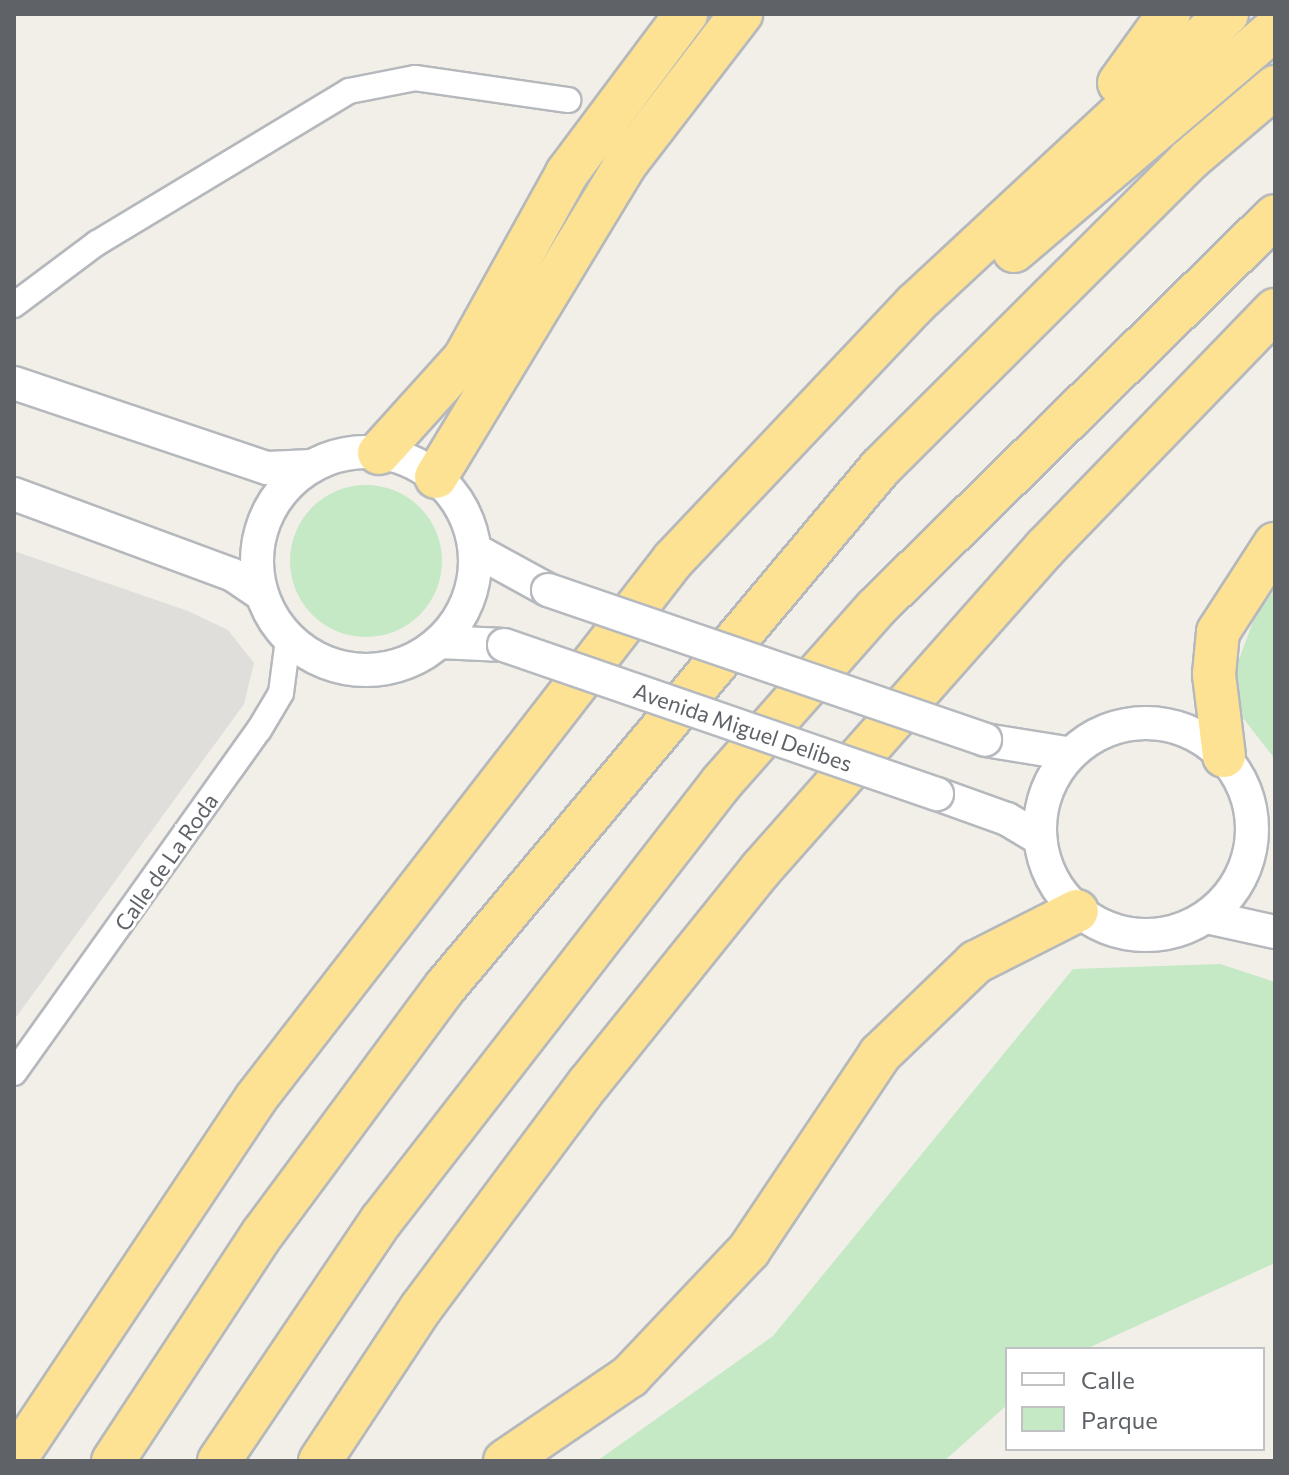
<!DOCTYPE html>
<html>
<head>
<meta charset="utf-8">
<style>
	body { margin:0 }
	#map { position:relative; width:1289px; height:1475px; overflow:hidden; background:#f1efe8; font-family:Commissioner,sans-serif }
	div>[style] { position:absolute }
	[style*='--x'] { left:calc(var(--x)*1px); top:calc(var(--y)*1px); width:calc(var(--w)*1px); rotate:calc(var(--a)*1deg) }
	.industrial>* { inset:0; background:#e0deda }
	.green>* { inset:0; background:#c5e8c5 }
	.round { border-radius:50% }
	.roads { filter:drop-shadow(2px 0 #b5b8bc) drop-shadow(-2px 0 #b5b8bc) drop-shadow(0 2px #b5b8bc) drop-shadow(0 -2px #b5b8bc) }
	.street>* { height:24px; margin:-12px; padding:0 12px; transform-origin:12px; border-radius:12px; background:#fff }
	.secondary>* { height:32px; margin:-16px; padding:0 16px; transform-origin:16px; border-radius:16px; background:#fff }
	.secondary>.ring { margin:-16px; padding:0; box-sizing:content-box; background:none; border:32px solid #fff; border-radius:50% }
	.highway>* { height:42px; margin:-21px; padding:0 21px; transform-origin:21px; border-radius:21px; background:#fde293 }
	.bridges { filter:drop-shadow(2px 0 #b6babf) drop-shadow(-2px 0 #b6babf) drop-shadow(0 2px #b6babf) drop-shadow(0 -2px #b6babf) }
	.secondary-bridge>* { height:32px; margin:-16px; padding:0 16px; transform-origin:16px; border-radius:16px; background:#fff }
	span { translate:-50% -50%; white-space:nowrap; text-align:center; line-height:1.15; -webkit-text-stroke:6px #fff; paint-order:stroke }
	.street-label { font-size:22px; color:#5f6368 }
	.frame { position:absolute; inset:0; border:16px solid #5f6368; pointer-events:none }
	.legend { position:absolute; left:1005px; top:1347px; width:260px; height:104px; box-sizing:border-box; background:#fff; border:2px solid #bfc1c3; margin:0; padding:10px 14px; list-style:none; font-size:24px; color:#5f6368 }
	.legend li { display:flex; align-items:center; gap:16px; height:40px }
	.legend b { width:40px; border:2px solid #bfc1c3 }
</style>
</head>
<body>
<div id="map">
	<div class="industrial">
		<div style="clip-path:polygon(14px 551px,188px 611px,228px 630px,254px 663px,244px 704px,14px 1020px)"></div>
	</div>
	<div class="green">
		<div class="round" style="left:290px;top:485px;width:152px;height:152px"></div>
		<div style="clip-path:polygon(1275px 589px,1275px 759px,1243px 718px,1234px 673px,1255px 616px)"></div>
		<div style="clip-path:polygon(1220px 964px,1275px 982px,1275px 1263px,1086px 1349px,1007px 1349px,1007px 1405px,944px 1461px,597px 1461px,773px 1336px,1073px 969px)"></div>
	</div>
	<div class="roads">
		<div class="street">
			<div style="--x:14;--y:305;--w:104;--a:-36.8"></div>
			<div style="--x:97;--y:243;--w:294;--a:-31.1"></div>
			<div style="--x:349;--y:91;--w:67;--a:-11.1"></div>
			<div style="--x:415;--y:78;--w:155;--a:8.2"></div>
			<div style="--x:14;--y:1073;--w:422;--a:-54.5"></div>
			<div style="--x:259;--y:730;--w:43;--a:-59.3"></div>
			<div style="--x:281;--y:693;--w:54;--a:-82.6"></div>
		</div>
		<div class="secondary">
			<div style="--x:14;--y:383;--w:267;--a:18.6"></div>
			<div style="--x:267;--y:468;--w:45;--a:-2.5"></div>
			<div class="ring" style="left:257px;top:452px;width:186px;height:186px"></div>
			<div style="--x:14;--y:494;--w:233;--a:20.3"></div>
			<div style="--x:233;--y:575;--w:32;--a:34"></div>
			<div style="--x:475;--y:550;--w:83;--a:28.7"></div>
			<div style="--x:439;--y:642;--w:65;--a:2.6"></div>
			<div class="ring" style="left:1040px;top:723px;width:180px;height:180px"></div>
			<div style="--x:985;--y:740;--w:87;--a:9.2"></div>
			<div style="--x:937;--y:794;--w:74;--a:19.7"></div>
			<div style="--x:1007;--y:819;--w:39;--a:31"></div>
			<div style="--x:1207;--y:917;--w:70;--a:12.4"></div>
		</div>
		<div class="highway">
			<div style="--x:1119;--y:83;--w:85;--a:-54.1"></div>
			<div style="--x:1014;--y:251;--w:343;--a:-40.4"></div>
			<div style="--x:379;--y:453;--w:127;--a:-47.9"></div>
			<div style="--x:464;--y:359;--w:213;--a:-61"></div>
			<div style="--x:567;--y:173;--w:199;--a:-53.2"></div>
			<div style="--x:436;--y:477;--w:363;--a:-58.8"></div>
			<div style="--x:624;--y:166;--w:192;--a:-52.4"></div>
			<div style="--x:1224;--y:756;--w:83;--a:-97"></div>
			<div style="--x:1214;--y:674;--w:42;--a:-84.6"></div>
			<div style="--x:1218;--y:632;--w:105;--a:-57.1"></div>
			<div style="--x:14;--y:1461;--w:436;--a:-56.3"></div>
			<div style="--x:256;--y:1098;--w:681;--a:-52.22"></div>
			<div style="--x:673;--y:560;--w:352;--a:-46.6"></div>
			<div style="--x:915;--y:304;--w:426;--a:-42.9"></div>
			<div style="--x:113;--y:1461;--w:273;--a:-56.7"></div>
			<div style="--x:263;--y:1233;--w:307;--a:-53.5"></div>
			<div style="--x:446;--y:986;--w:676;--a:-50.04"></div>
			<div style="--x:880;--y:468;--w:436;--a:-44.9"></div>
			<div style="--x:1189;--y:160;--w:113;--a:-40.3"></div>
			<div style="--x:219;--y:1461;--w:290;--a:-56"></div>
			<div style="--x:381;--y:1221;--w:556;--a:-52.16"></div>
			<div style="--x:722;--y:782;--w:232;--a:-48.5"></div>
			<div style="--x:876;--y:608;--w:559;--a:-44.49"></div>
			<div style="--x:320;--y:1461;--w:183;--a:-56.6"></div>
			<div style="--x:421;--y:1308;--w:281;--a:-53.3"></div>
			<div style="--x:589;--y:1083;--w:275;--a:-51.2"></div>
			<div style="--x:761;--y:869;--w:429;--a:-48.5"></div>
			<div style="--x:1045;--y:548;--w:331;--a:-46"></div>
			<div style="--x:505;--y:1461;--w:151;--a:-34.2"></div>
			<div style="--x:630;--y:1376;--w:173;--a:-46.6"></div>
			<div style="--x:749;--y:1250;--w:236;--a:-56.2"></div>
			<div style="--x:880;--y:1054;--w:133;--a:-43.8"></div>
			<div style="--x:976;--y:962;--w:113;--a:-26.8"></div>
		</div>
	</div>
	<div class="bridges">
		<div class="secondary-bridge">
			<div style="--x:548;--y:590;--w:462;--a:18.9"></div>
			<div style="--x:504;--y:645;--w:458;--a:19"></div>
		</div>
	</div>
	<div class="street-label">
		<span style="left:743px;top:727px;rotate:19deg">Avenida Miguel Delibes</span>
		<span style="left:166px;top:862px;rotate:-55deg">Calle de La Roda</span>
	</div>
	<div class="frame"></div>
	<ul class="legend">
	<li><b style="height:10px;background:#fff"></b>Calle</li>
	<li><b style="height:22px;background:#c5e8c5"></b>Parque</li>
	</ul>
</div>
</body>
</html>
